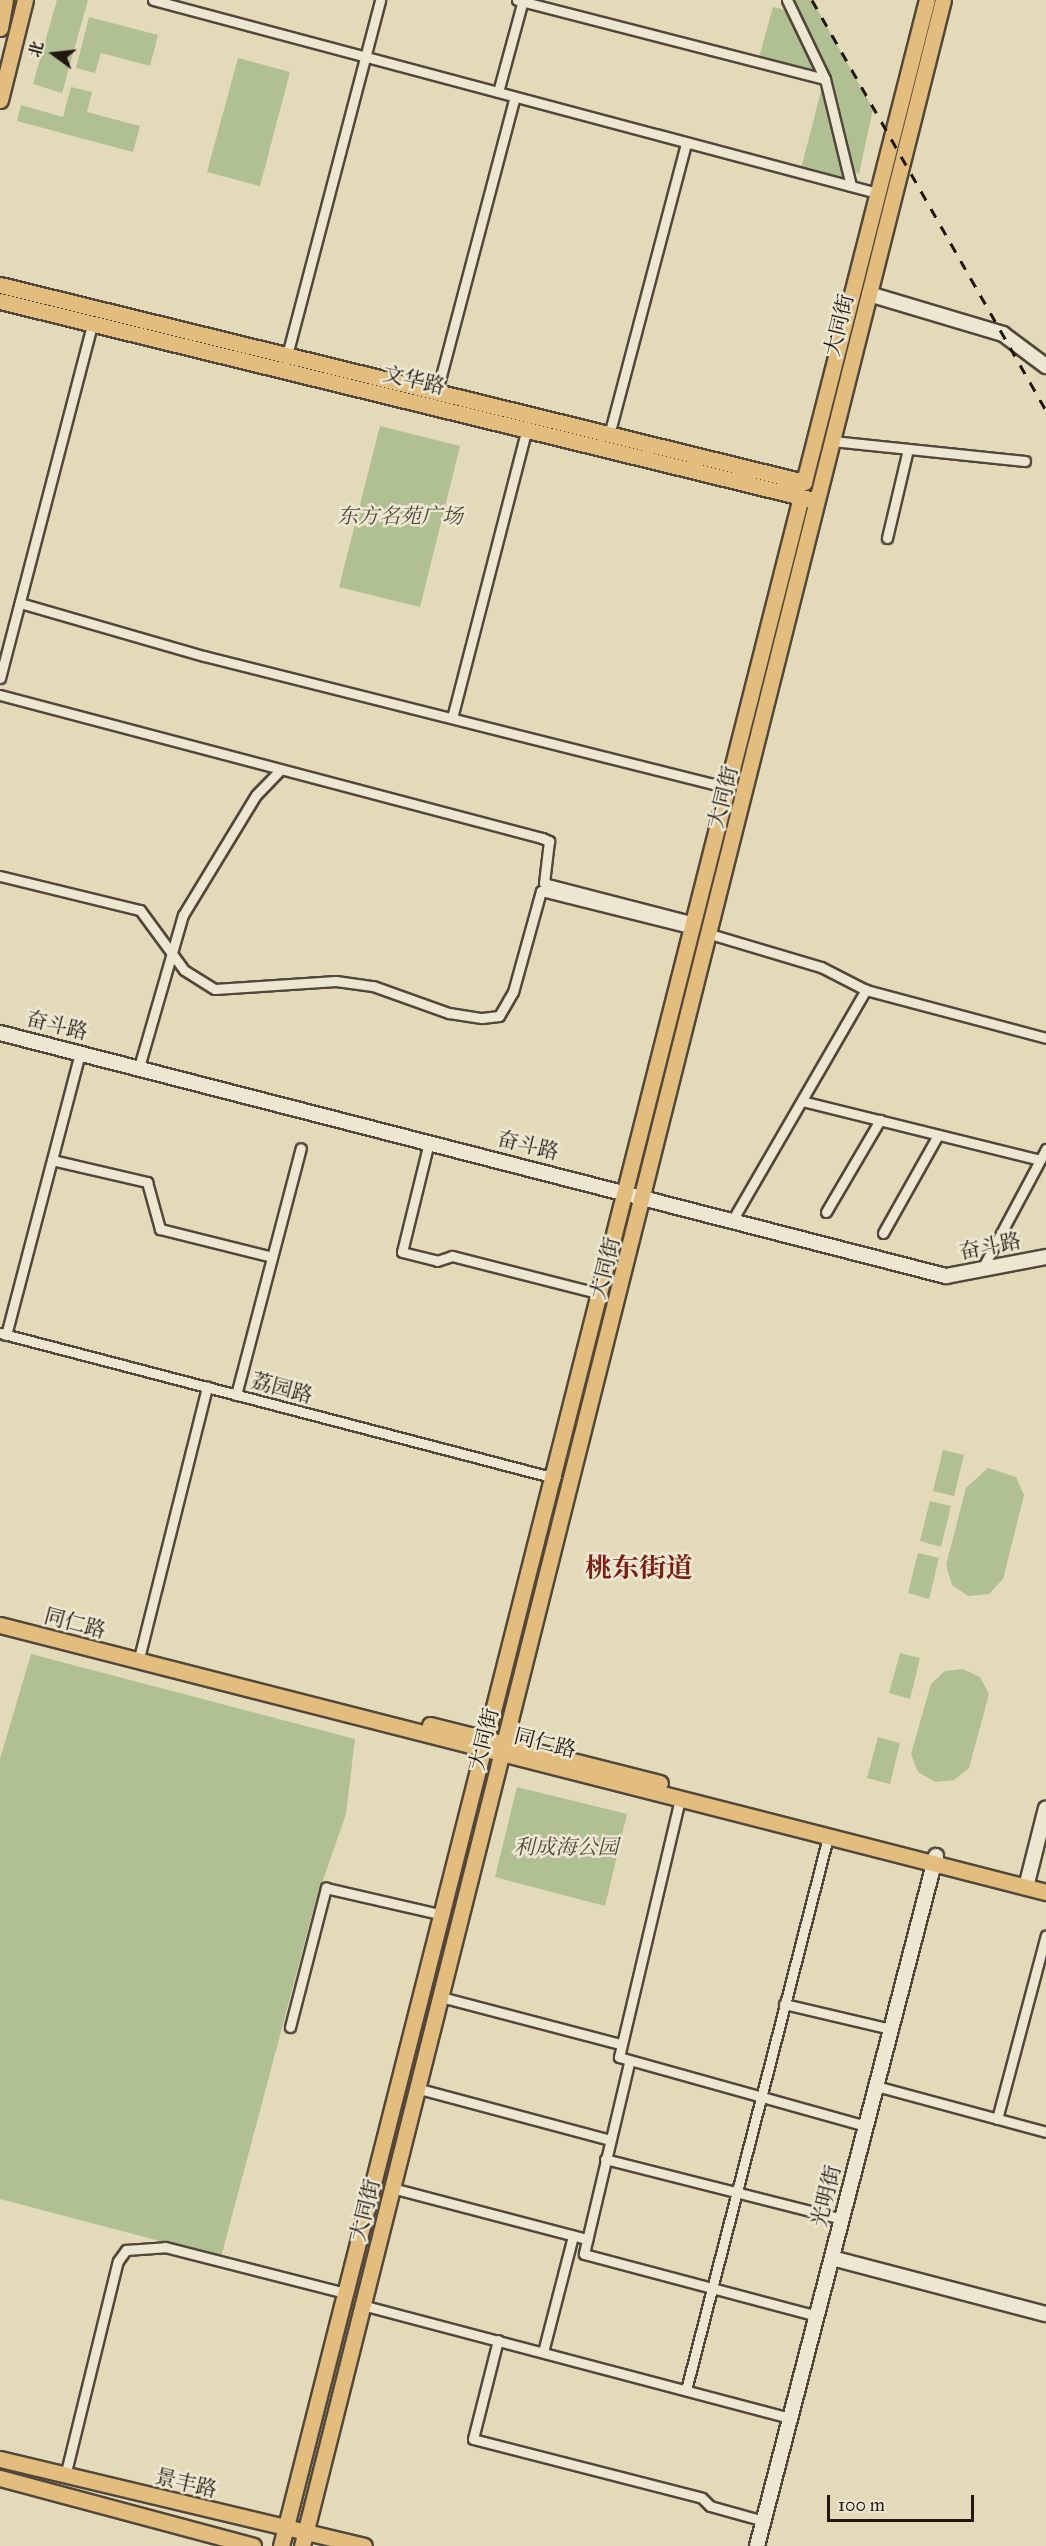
<!DOCTYPE html>
<html>
<head>
<meta charset="utf-8">
<style>
	body { margin:0 }
	#map { position:relative; width:1046px; height:2546px; overflow:hidden; background:#e3daba; font-family:"IM FELL Great Primer","Noto Serif SC",serif }
	div>[style] { position:absolute }
	[style*='--x'] { left:calc(var(--x)*1px); top:calc(var(--y)*1px); width:calc(var(--w)*1px); rotate:calc(var(--a)*1deg) }
	.green>* { inset:0; background:#b0c092 }
	.roads { filter:drop-shadow(2px 0 #52473a) drop-shadow(-2px 0 #52473a) drop-shadow(0 2px #52473a) drop-shadow(0 -2px #52473a) }
	.street>* { height:9px; margin:-4.5px; padding:0 4.5px; transform-origin:4.5px; border-radius:4.5px; background:#ede7d2 }
	.secondary>* { height:14px; margin:-7px; padding:0 7px; transform-origin:7px; border-radius:7px; background:#ede7d2 }
	.primary>* { height:15px; margin:-7.5px; padding:0 7.5px; transform-origin:7.5px; border-radius:7.5px; background:#e2bd7d }
	.rail>* { height:3px; margin-top:-1.5px; transform-origin:0; background:repeating-linear-gradient(90deg,#211610 0 10px,transparent 0 20px) }
	span { translate:-50% -50%; white-space:nowrap; text-align:center; line-height:1.15; -webkit-text-stroke:5px #ede7d2; paint-order:stroke }
	.street-label { font-size:21px; color:#211610 }
	.park-label { font-size:21px; color:#4c4937; font-style:italic }
	.district-label { font-size:27px; color:#7a1f14; font-weight:700 }
	.north { position:absolute; left:24px; top:24px; width:60px; height:60px; -webkit-text-stroke:4px #ede7d2; paint-order:stroke; rotate:285deg; font-size:16px; font-weight:700; line-height:24px; text-align:center; color:#211610 }
	.north::after { content:''; display:block; margin:auto; width:21px; height:27px; background:#211610; clip-path:polygon(50% 0,100% 100%,50% 72%,0 100%) }
	.scale { position:absolute; left:827px; top:2495px; width:147px; height:27px; box-sizing:border-box; border:3px solid #211610; border-top:0; padding-left:8px; font-size:18px; line-height:21px; white-space:nowrap; color:#211610; -webkit-text-stroke:4px #ede7d2; paint-order:stroke }
</style>
</head>
<body>
<div id="map">
	<div class="green">
		<div style="clip-path:polygon(57px 0,88px 0,62px 93px,33px 84px)"></div>
		<div style="clip-path:polygon(787px 0,812px 0,873px 109px,859px 174px,849px 169px,851px 186px,800px 173px,824px 79px,758px 61px,773px 7px,793px 12px)"></div>
		<div style="clip-path:polygon(89px 17px,158px 35px,150px 66px,101px 53px,95px 73px,76px 68px)"></div>
		<div style="clip-path:polygon(238px 58px,290px 72px,260px 186px,207px 172px)"></div>
		<div style="clip-path:polygon(71px 87px,92px 92px,87px 112px,140px 126px,133px 152px,17px 121px,21px 105px,63px 117px)"></div>
		<div style="clip-path:polygon(380px 426px,460px 446px,420px 607px,339px 587px)"></div>
		<div style="clip-path:polygon(943px 1450px,964px 1455px,954px 1496px,933px 1491px)"></div>
		<div style="clip-path:polygon(988px 1468px,1016px 1477px,1024px 1495px,1003px 1579px,989px 1594px,968px 1596px,952px 1585px,946px 1565px,966px 1488px)"></div>
		<div style="clip-path:polygon(930px 1501px,951px 1506px,941px 1547px,920px 1541px)"></div>
		<div style="clip-path:polygon(918px 1553px,939px 1558px,929px 1599px,908px 1593px)"></div>
		<div style="clip-path:polygon(900px 1653px,920px 1658px,910px 1699px,889px 1693px)"></div>
		<div style="clip-path:polygon(31px 1654px,355px 1739px,346px 1814px,316px 1900px,221px 2257px,0 2199px,0 1759px)"></div>
		<div style="clip-path:polygon(963px 1669px,980px 1677px,989px 1694px,969px 1768px,954px 1780px,935px 1782px,918px 1772px,911px 1754px,931px 1684px,945px 1671px)"></div>
		<div style="clip-path:polygon(878px 1737px,900px 1743px,890px 1784px,867px 1778px)"></div>
		<div style="clip-path:polygon(517px 1787px,627px 1814px,605px 1906px,495px 1877px)"></div>
	</div>
	<div class="roads">
		<div class="street">
			<div style="--x:153;--y:0;--w:749;--a:14.93"></div>
			<div style="--x:517;--y:0;--w:318;--a:14.4"></div>
			<div style="--x:787;--y:0;--w:88;--a:64.3"></div>
			<div style="--x:825;--y:79;--w:110;--a:76.3"></div>
			<div style="--x:498;--y:92;--w:95;--a:-74.8"></div>
			<div style="--x:286;--y:359;--w:371;--a:-75.3"></div>
			<div style="--x:436;--y:395;--w:308;--a:-75.2"></div>
			<div style="--x:609;--y:435;--w:302;--a:-75.2"></div>
			<div style="--x:832;--y:441;--w:194;--a:5.9"></div>
			<div style="--x:887;--y:538;--w:91;--a:-76.7"></div>
			<div style="--x:20;--y:603;--w:191;--a:16.1"></div>
			<div style="--x:204;--y:656;--w:541;--a:14.11"></div>
			<div style="--x:0;--y:678;--w:368;--a:-75.4"></div>
			<div style="--x:0;--y:695;--w:561;--a:14.78"></div>
			<div style="--x:542;--y:838;--w:8;--a:23"></div>
			<div style="--x:549;--y:841;--w:42;--a:96.8"></div>
			<div style="--x:544;--y:883;--w:156;--a:14.5"></div>
			<div style="--x:452;--y:718;--w:301;--a:-75.5"></div>
			<div style="--x:0;--y:876;--w:144;--a:13.7"></div>
			<div style="--x:140;--y:910;--w:74;--a:53.7"></div>
			<div style="--x:184;--y:970;--w:36;--a:32"></div>
			<div style="--x:215;--y:989;--w:121;--a:-3.8"></div>
			<div style="--x:336;--y:981;--w:37;--a:8"></div>
			<div style="--x:373;--y:986;--w:81;--a:19.6"></div>
			<div style="--x:449;--y:1013;--w:33;--a:9"></div>
			<div style="--x:482;--y:1018;--w:17;--a:-7"></div>
			<div style="--x:499;--y:1016;--w:28;--a:-60"></div>
			<div style="--x:513;--y:992;--w:105;--a:-74.5"></div>
			<div style="--x:541;--y:891;--w:157;--a:14"></div>
			<div style="--x:710;--y:934;--w:116;--a:16.6"></div>
			<div style="--x:821;--y:967;--w:51;--a:27.1"></div>
			<div style="--x:866;--y:990;--w:186;--a:14.9"></div>
			<div style="--x:139;--y:1067;--w:158;--a:-73.9"></div>
			<div style="--x:183;--y:915;--w:140;--a:-58.7"></div>
			<div style="--x:256;--y:795;--w:33;--a:-46"></div>
			<div style="--x:802;--y:1101;--w:245;--a:13.9"></div>
			<div style="--x:429;--y:1142;--w:113;--a:103.8"></div>
			<div style="--x:402;--y:1252;--w:36;--a:14"></div>
			<div style="--x:437;--y:1261;--w:16;--a:-18"></div>
			<div style="--x:452;--y:1256;--w:154;--a:14.3"></div>
			<div style="--x:52;--y:1160;--w:98;--a:13"></div>
			<div style="--x:147;--y:1182;--w:49;--a:74.5"></div>
			<div style="--x:160;--y:1229;--w:115;--a:14"></div>
			<div style="--x:826;--y:1212;--w:107;--a:-59.6"></div>
			<div style="--x:733;--y:1219;--w:265;--a:-59.9"></div>
			<div style="--x:883;--y:1233;--w:112;--a:-60.7"></div>
			<div style="--x:983;--y:1267;--w:134;--a:-61.9"></div>
			<div style="--x:0;--y:1333;--w:574;--a:14.64"></div>
			<div style="--x:6;--y:1335;--w:293;--a:-75.3"></div>
			<div style="--x:236;--y:1395;--w:255;--a:-75.3"></div>
			<div style="--x:138;--y:1662;--w:284;--a:-75.9"></div>
			<div style="--x:680;--y:1799;--w:265;--a:103.3"></div>
			<div style="--x:619;--y:2057;--w:256;--a:15.6"></div>
			<div style="--x:441;--y:1997;--w:185;--a:14.7"></div>
			<div style="--x:784;--y:2004;--w:110;--a:13.2"></div>
			<div style="--x:290;--y:2027;--w:144;--a:-75.5"></div>
			<div style="--x:326;--y:1888;--w:121;--a:12.9"></div>
			<div style="--x:629;--y:2063;--w:196;--a:103.3"></div>
			<div style="--x:584;--y:2254;--w:241;--a:14.9"></div>
			<div style="--x:876;--y:2086;--w:176;--a:15.1"></div>
			<div style="--x:416;--y:2088;--w:201;--a:15"></div>
			<div style="--x:997;--y:2119;--w:190;--a:-75.1"></div>
			<div style="--x:605;--y:2159;--w:244;--a:14.2"></div>
			<div style="--x:392;--y:2188;--w:202;--a:14.7"></div>
			<div style="--x:362;--y:2305;--w:444;--a:14.8"></div>
			<div style="--x:498;--y:2340;--w:102;--a:104.2"></div>
			<div style="--x:473;--y:2439;--w:236;--a:14.4"></div>
			<div style="--x:702;--y:2498;--w:11;--a:45"></div>
			<div style="--x:710;--y:2506;--w:56;--a:15.5"></div>
			<div style="--x:543;--y:2352;--w:120;--a:-75.5"></div>
			<div style="--x:686;--y:2390;--w:571;--a:-75.6"></div>
			<div style="--x:65;--y:2476;--w:221;--a:-76.2"></div>
			<div style="--x:118;--y:2261;--w:14;--a:-54"></div>
			<div style="--x:126;--y:2250;--w:39;--a:-4"></div>
			<div style="--x:165;--y:2247;--w:187;--a:14.3"></div>
		</div>
		<div class="secondary">
			<div style="--x:869;--y:294;--w:140;--a:16.6"></div>
			<div style="--x:1003;--y:334;--w:54;--a:36.7"></div>
			<div style="--x:0;--y:1033;--w:977;--a:14.41"></div>
			<div style="--x:946;--y:1276;--w:102;--a:-10.8"></div>
			<div style="--x:1026;--y:1887;--w:81;--a:-75.8"></div>
			<div style="--x:832;--y:2258;--w:221;--a:14.7"></div>
			<div style="--x:757;--y:2546;--w:713;--a:-75.46"></div>
		</div>
		<div class="primary">
			<div style="--x:0;--y:28;--w:28;--a:-80"></div>
			<div style="--x:0;--y:100;--w:103;--a:-76"></div>
			<div style="--x:0;--y:285;--w:828;--a:13.77"></div>
			<div style="--x:804;--y:482;--w:497;--a:-75.7"></div>
			<div style="--x:0;--y:301;--w:834;--a:13.74"></div>
			<div style="--x:0;--y:1625;--w:1080;--a:14.32"></div>
			<div style="--x:430;--y:1725;--w:237;--a:14.2"></div>
			<div style="--x:0;--y:2459;--w:374;--a:13.4"></div>
			<div style="--x:0;--y:2478;--w:262;--a:15"></div>
			<div style="--x:281;--y:2546;--w:2114;--a:-75.76"></div>
			<div style="--x:302;--y:2546;--w:2625;--a:-75.87"></div>
		</div>
	</div>
	<div class="rail">
		<div style="--x:812;--y:0;--w:472;--a:60.3"></div>
	</div>
	<div class="street-label">
		<span style="left:839px;top:325px;rotate:-76deg">大同街</span>
		<span style="left:414px;top:380px;rotate:13deg">文华路</span>
		<span style="left:723px;top:797px;rotate:-76deg">大同街</span>
		<span style="left:57px;top:1025px;rotate:14deg">奋斗路</span>
		<span style="left:528px;top:1145px;rotate:14deg">奋斗路</span>
		<span style="left:990px;top:1246px;rotate:-11deg">奋斗路</span>
		<span style="left:605px;top:1268px;rotate:-76deg">大同街</span>
		<span style="left:282px;top:1388px;rotate:15deg">荔园路</span>
		<span style="left:75px;top:1623px;rotate:15deg">同仁路</span>
		<span style="left:484px;top:1739px;rotate:-76deg">大同街</span>
		<span style="left:545px;top:1743px;rotate:14deg">同仁路</span>
		<span style="left:826px;top:2196px;rotate:-76deg">光明街</span>
		<span style="left:365px;top:2210px;rotate:-76deg">大同街</span>
		<span style="left:186px;top:2483px;rotate:13deg">景丰路</span>
	</div>
	<div class="park-label">
		<span style="left:400px;top:516px">东方名苑广场</span>
		<span style="left:566px;top:1847px">利成海公园</span>
	</div>
	<div class="district-label">
		<span style="left:639px;top:1568px">桃东街道</span>
	</div>
	<div class="north">北</div>
	<div class="scale">100 m</div>
</div>
</body>
</html>
